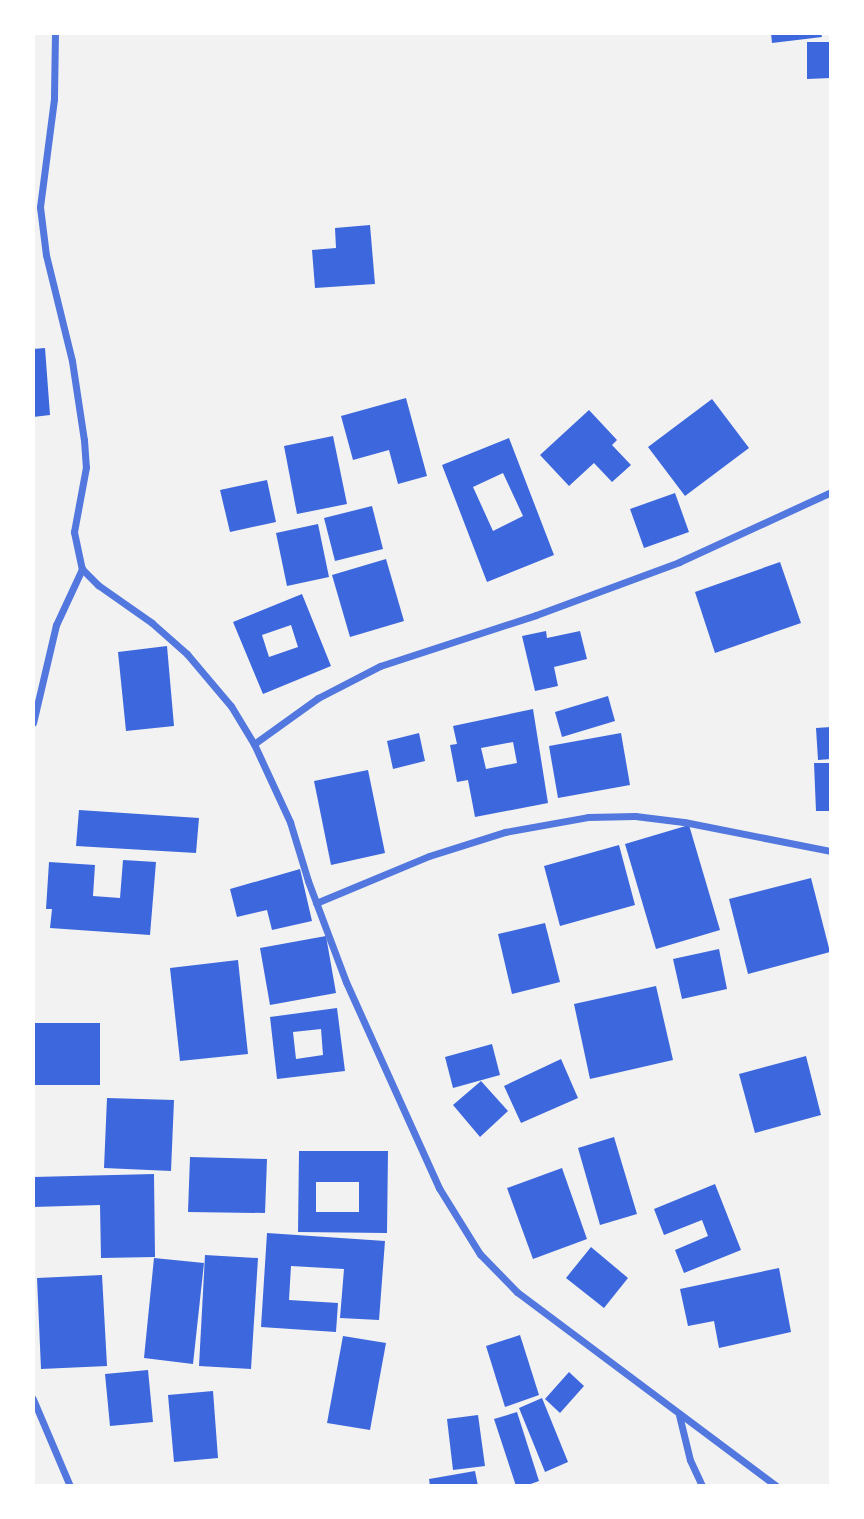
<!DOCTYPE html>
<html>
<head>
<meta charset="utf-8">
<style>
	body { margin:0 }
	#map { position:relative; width:864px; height:1519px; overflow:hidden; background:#f2f2f2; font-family:Ubuntu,sans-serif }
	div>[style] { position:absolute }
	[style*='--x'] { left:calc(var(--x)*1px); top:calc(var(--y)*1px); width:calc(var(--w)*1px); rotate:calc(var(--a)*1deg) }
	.building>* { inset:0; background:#3d67dc }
	.minor>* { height:7px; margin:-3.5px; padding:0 3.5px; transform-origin:3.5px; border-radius:3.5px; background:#5277de }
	span { translate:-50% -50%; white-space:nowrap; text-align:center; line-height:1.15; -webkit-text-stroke:5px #fff; paint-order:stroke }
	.frame { position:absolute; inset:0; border:35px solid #fff; pointer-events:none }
</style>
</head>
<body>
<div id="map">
	<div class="building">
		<div style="clip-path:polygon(771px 33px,821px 33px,822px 37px,772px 43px)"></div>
		<div style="clip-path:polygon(807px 42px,831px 42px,831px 78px,807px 79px)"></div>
		<div style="clip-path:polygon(370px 225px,375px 284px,315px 288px,312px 250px,336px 248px,335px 228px)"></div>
		<div style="clip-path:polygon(45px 348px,50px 415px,33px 417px,33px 349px)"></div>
		<div style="clip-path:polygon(406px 398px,427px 476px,398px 484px,389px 450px,353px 460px,341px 416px)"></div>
		<div style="clip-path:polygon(712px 399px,749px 448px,685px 496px,648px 447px)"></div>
		<div style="clip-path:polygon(589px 410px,617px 440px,612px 445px,631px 465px,612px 482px,594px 463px,569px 486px,540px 455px)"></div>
		<div style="clip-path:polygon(333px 436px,347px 504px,297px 514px,284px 446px)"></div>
		<div style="clip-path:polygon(evenodd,509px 438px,554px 555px,487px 582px,442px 465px,509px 438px,503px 473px,523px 516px,493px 531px,473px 487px,503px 473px)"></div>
		<div style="clip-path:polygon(267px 480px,276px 522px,230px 532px,220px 490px)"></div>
		<div style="clip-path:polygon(675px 493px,689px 532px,644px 548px,630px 509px)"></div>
		<div style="clip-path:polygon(372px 506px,383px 549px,335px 561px,324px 518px)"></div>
		<div style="clip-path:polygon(318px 524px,329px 577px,287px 586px,276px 533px)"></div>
		<div style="clip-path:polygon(386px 559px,404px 621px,350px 637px,332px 575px)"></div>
		<div style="clip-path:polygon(780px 562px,801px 623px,715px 653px,695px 592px)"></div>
		<div style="clip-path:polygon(evenodd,302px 594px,331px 666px,263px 694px,233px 622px,302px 594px,291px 625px,298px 647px,269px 657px,262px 635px,291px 625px)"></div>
		<div style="clip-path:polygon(546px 631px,547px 638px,580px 631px,587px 659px,554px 667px,558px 686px,535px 691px,522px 636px)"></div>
		<div style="clip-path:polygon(167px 646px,174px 726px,126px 731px,118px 652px)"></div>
		<div style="clip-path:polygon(608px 696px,615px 721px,562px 737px,555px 712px)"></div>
		<div style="clip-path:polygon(evenodd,533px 709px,548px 803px,475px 817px,468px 780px,457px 782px,450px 745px,457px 744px,453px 726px,533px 709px,513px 742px,517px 763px,486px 769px,481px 748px,513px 742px)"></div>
		<div style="clip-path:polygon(831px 727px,831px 759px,818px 760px,816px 728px)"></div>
		<div style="clip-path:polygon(419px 733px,425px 761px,393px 769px,387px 741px)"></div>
		<div style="clip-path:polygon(621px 733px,630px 785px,558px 798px,549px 746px)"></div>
		<div style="clip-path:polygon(814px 763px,831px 763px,831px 811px,816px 811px)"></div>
		<div style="clip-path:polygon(368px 770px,385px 853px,331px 865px,314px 781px)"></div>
		<div style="clip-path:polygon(79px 810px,199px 818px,196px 853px,76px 846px)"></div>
		<div style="clip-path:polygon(689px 825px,720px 930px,656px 949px,625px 844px)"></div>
		<div style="clip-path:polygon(619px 845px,635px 905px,560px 926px,544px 866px)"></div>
		<div style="clip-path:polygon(123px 860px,156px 862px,150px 935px,50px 928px,52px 909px,46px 909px,49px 862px,95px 865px,93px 896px,120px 898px)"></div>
		<div style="clip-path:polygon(300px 869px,312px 921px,272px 930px,267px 910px,237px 917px,230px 889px)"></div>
		<div style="clip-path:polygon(811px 878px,830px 952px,748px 974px,729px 899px)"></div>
		<div style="clip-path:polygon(545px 923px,560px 982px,512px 994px,498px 934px)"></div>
		<div style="clip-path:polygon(326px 936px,336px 993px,270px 1005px,260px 948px)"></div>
		<div style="clip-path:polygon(719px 949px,727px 989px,682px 999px,673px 959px)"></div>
		<div style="clip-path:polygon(238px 960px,248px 1054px,180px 1061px,170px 968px)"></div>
		<div style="clip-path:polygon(656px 986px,673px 1060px,590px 1079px,574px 1004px)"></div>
		<div style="clip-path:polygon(evenodd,337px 1008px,345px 1071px,277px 1079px,270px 1017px,337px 1008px,321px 1029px,323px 1055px,296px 1059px,293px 1032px,321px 1029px)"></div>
		<div style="clip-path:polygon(33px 1023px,100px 1023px,100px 1085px,33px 1085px)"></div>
		<div style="clip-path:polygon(492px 1044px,500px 1075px,453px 1088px,445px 1057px)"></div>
		<div style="clip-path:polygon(806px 1056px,821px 1115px,755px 1133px,739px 1074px)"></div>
		<div style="clip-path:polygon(561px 1059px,578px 1098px,521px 1123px,504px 1086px)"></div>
		<div style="clip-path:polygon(481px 1081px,508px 1111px,480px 1137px,453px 1105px)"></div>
		<div style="clip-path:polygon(107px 1098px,174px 1100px,171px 1171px,104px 1168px)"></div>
		<div style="clip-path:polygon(614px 1137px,637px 1214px,600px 1225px,578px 1148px)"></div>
		<div style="clip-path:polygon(evenodd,299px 1151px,388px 1151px,387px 1233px,298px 1232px,299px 1151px,316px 1182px,359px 1182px,359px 1212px,316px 1212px,316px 1182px)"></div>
		<div style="clip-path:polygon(190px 1157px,267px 1159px,265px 1213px,188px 1212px)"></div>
		<div style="clip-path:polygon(562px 1168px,587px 1239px,533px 1259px,507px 1188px)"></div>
		<div style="clip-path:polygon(154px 1174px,155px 1257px,101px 1258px,100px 1205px,33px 1207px,33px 1177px)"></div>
		<div style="clip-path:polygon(715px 1184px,741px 1250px,684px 1273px,675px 1250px,708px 1236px,702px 1220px,664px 1235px,654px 1209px)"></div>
		<div style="clip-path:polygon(267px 1233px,385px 1241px,379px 1320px,340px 1318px,344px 1269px,291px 1266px,289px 1300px,338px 1303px,336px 1332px,261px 1327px)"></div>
		<div style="clip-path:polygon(591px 1247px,628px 1278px,604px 1308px,566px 1278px)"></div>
		<div style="clip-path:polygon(205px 1255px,258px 1258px,251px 1369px,199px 1366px)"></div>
		<div style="clip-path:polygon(154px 1258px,204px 1263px,193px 1364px,144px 1358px)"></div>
		<div style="clip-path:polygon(779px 1268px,791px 1332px,719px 1348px,714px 1321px,688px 1326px,680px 1289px)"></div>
		<div style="clip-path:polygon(102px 1275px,107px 1366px,41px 1369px,37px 1278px)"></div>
		<div style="clip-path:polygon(520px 1335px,539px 1395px,505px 1407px,486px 1346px)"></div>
		<div style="clip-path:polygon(343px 1336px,386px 1343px,370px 1430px,327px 1423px)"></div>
		<div style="clip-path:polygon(148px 1370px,153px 1422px,110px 1426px,105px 1374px)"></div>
		<div style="clip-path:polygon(569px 1372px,584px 1386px,560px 1413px,545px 1399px)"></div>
		<div style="clip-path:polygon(213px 1391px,218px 1458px,174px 1462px,168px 1395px)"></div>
		<div style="clip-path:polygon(542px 1398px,568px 1462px,545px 1472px,519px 1408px)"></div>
		<div style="clip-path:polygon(517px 1412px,539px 1481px,525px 1486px,516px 1486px,494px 1419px)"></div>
		<div style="clip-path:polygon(478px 1415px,485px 1466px,453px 1470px,447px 1419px)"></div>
		<div style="clip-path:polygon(475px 1471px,478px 1486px,430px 1486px,429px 1479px)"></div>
	</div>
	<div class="minor">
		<div style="--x:55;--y:33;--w:66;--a:90.9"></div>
		<div style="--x:54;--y:99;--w:109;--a:97.4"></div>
		<div style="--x:40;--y:207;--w:48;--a:82.9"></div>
		<div style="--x:46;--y:255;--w:109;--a:76.2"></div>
		<div style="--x:72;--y:361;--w:80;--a:81.4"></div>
		<div style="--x:84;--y:440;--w:27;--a:86"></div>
		<div style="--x:86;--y:467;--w:66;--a:100.5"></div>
		<div style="--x:74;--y:532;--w:38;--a:78"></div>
		<div style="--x:82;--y:569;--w:23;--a:45"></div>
		<div style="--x:98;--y:585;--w:66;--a:35.1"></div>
		<div style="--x:152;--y:623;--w:47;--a:41.5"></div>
		<div style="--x:187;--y:654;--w:68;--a:49.8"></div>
		<div style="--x:231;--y:706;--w:44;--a:58.8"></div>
		<div style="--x:254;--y:744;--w:86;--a:65.2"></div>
		<div style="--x:290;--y:822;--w:62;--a:73"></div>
		<div style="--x:308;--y:881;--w:108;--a:69.4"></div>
		<div style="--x:346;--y:982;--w:226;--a:65.7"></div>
		<div style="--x:439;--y:1188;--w:78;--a:58.2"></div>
		<div style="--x:480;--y:1254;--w:53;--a:45.8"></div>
		<div style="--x:517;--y:1292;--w:324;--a:36.8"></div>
		<div style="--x:33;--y:723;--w:101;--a:-76.8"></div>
		<div style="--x:56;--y:625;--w:62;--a:-65.1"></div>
		<div style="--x:254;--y:744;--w:79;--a:-35.7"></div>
		<div style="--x:318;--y:698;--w:70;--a:-27.3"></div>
		<div style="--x:380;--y:666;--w:164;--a:-18.1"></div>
		<div style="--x:536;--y:615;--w:153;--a:-20.3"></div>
		<div style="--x:679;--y:562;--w:167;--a:-24.7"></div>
		<div style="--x:316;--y:903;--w:122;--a:-22.6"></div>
		<div style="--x:429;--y:856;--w:80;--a:-17.5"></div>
		<div style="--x:505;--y:832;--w:84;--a:-10.2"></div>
		<div style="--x:588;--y:817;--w:47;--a:-1.2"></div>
		<div style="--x:635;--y:816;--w:49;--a:7"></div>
		<div style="--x:684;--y:822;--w:150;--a:11.2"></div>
		<div style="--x:33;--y:1399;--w:95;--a:67"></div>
		<div style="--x:679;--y:1415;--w:46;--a:76.3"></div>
		<div style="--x:690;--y:1460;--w:29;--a:65"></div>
	</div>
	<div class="frame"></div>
</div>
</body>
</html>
